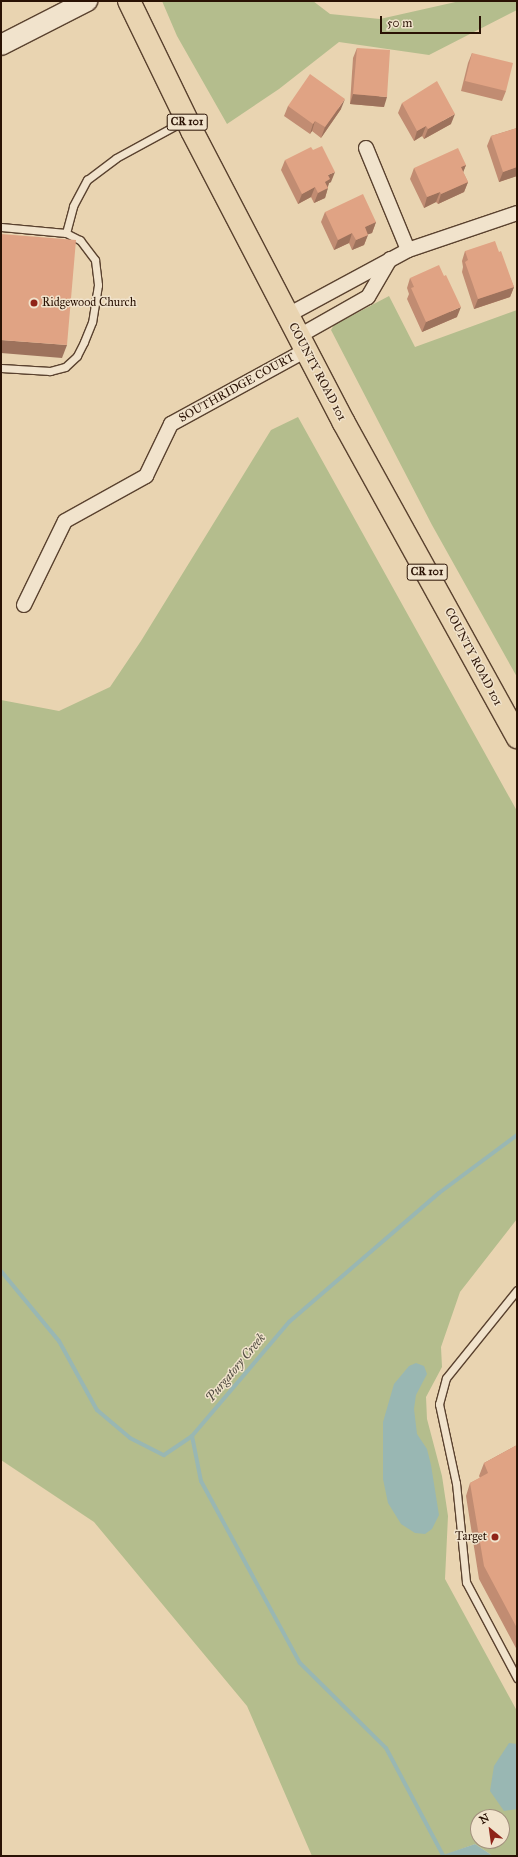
<!DOCTYPE html>
<html>
<head>
<meta charset="utf-8">
<style>
	body { margin:0 }
	#map { position:relative; width:518px; height:1857px; overflow:hidden; background:#e9d4b1; font-family:"IM FELL Great Primer",serif }
	div>[style] { position:absolute }
	[style*='--x'] { left:calc(var(--x)*1px); top:calc(var(--y)*1px); width:calc(var(--w)*1px); rotate:calc(var(--a)*1deg) }
	.green>* { inset:0; background:#b4bd8d }
	.water>* { inset:0; background:#99b7b3 }
	.stream>* { height:4px; margin:-2px; padding:0 2px; transform-origin:2px; border-radius:2px; background:#99b7b3 }
	.roads { filter:drop-shadow(1px 0 #5a422f) drop-shadow(-1px 0 #5a422f) drop-shadow(0 1px #5a422f) drop-shadow(0 -1px #5a422f) }
	.lane>* { height:7px; margin:-3.5px; padding:0 3.5px; transform-origin:3.5px; border-radius:3.5px; background:#f1e3cc }
	.street>* { height:14px; margin:-7px; padding:0 7px; transform-origin:7px; border-radius:7px; background:#f1e3cc }
	.secondary>* { height:20px; margin:-10px; padding:0 10px; transform-origin:10px; border-radius:10px; background:#f1e3cc }
	.primary>* { height:22px; margin:-11px; padding:0 11px; transform-origin:11px; border-radius:11px; background:#e9d4b1 }
	.wall>* { inset:0; background:#c18c72 }
	.shaded-wall>* { inset:0; background:#9d725c }
	.building>* { inset:0; background:#e0a384 }
	.dots>* { width:11px; height:11px; translate:-50% -50%; box-sizing:border-box; border:2px solid #f1e3cc; border-radius:50% }
	span { translate:-50% -50%; white-space:nowrap; text-align:center; line-height:1.15; -webkit-text-stroke:3px #f1e3cc; paint-order:stroke }
	.shield-label span { padding:1px 3px; background:#f1e3cc; border:1px solid; border-radius:3px; -webkit-text-stroke-width:0 }
	.shield-label { font-size:11px; color:#2a1204; font-weight:700 }
	.poi-label { font-size:12px; color:#2a1204 }
	.left { translate:0 -50%; text-align:left }
	.right { translate:-100% -50%; text-align:right }
	.street-label { font-size:12px; color:#2a1204 }
	.water-label { font-size:13px; color:#514c41; font-style:italic }
	.frame { position:absolute; inset:0; border:2px solid #2a1204; pointer-events:none }
	.north { position:absolute; left:470px; top:1809px; width:40px; height:40px; box-sizing:border-box; background:#f1e3cc; border:1px solid #a18f7c; border-radius:50%; rotate:331deg; font-size:11px; font-weight:700; line-height:16px; text-align:center; color:#2a1204 }
	.north::after { content:''; display:block; margin:auto; width:14px; height:18px; background:#8f2418; clip-path:polygon(50% 0,100% 100%,50% 72%,0 100%) }
	.scale { position:absolute; left:380px; top:16px; width:101px; height:18px; box-sizing:border-box; border:2px solid #2a1204; border-top:0; padding-left:5px; font-size:12px; line-height:14px; white-space:nowrap; color:#2a1204; -webkit-text-stroke:3px #f1e3cc; paint-order:stroke }
</style>
</head>
<body>
<div id="map">
	<div class="green">
		<div style="clip-path:polygon(162px 1px,313px 1px,330px 14px,380px 19px,460px 1px,517px 1px,517px 10px,429px 55px,339px 42px,279px 89px,227px 124px,177px 36px)"></div>
		<div style="clip-path:polygon(389px 296px,415px 347px,517px 310px,517px 677px,432px 525px,331px 330px,334px 325px)"></div>
		<div style="clip-path:polygon(evenodd,298px 417px,517px 811px,517px 1219px,460px 1292px,441px 1347px,442px 1367px,426px 1397px,427px 1419px,442px 1476px,448px 1516px,445px 1579px,517px 1711px,517px 1856px,493px 1856px,475px 1844px,442px 1856px,312px 1856px,247px 1706px,94px 1522px,1px 1460px,1px 700px,59px 711px,110px 687px,141px 641px,271px 430px,298px 417px,478px 1817px,502px 1817px,502px 1841px,478px 1841px,478px 1817px)"></div>
	</div>
	<div class="water">
		<div style="clip-path:polygon(416px 1363px,424px 1366px,427px 1374px,416px 1395px,414px 1409px,417px 1434px,427px 1449px,431px 1465px,439px 1515px,432px 1529px,425px 1534px,415px 1533px,401px 1524px,388px 1503px,383px 1479px,383px 1422px,394px 1384px,409px 1366px)"></div>
		<div style="clip-path:polygon(509px 1743px,517px 1744px,517px 1809px,504px 1811px,490px 1791px,494px 1766px)"></div>
		<div style="clip-path:polygon(475px 1844px,493px 1856px,442px 1856px,443px 1855px)"></div>
	</div>
	<div class="stream">
		<div style="--x:1;--y:1271;--w:91;--a:50.4"></div>
		<div style="--x:59;--y:1341;--w:79;--a:61.2"></div>
		<div style="--x:97;--y:1410;--w:43;--a:40.3"></div>
		<div style="--x:130;--y:1438;--w:38;--a:27"></div>
		<div style="--x:164;--y:1455;--w:34;--a:-34"></div>
		<div style="--x:192;--y:1436;--w:150;--a:-49.6"></div>
		<div style="--x:289;--y:1322;--w:198;--a:-40.7"></div>
		<div style="--x:439;--y:1193;--w:97;--a:-36.6"></div>
		<div style="--x:192;--y:1436;--w:46;--a:78.7"></div>
		<div style="--x:201;--y:1481;--w:207;--a:61.5"></div>
		<div style="--x:300;--y:1663;--w:121;--a:44.7"></div>
		<div style="--x:386;--y:1748;--w:121;--a:62"></div>
	</div>
	<div class="roads">
		<div class="lane">
			<div style="--x:1;--y:227;--w:65;--a:5.3"></div>
			<div style="--x:66;--y:233;--w:16;--a:27"></div>
			<div style="--x:80;--y:240;--w:25;--a:53"></div>
			<div style="--x:95;--y:260;--w:25;--a:83"></div>
			<div style="--x:98;--y:285;--w:37;--a:99"></div>
			<div style="--x:92;--y:322;--w:22;--a:112"></div>
			<div style="--x:84;--y:342;--w:16;--a:117"></div>
			<div style="--x:77;--y:356;--w:16;--a:137"></div>
			<div style="--x:65;--y:367;--w:16;--a:165"></div>
			<div style="--x:50;--y:371;--w:49;--a:-176.5"></div>
			<div style="--x:66;--y:233;--w:28;--a:-75"></div>
			<div style="--x:73;--y:206;--w:30;--a:-62"></div>
			<div style="--x:87;--y:180;--w:36;--a:-37"></div>
			<div style="--x:116;--y:158;--w:77;--a:-28.6"></div>
			<div style="--x:517;--y:1290;--w:113;--a:128.9"></div>
			<div style="--x:446;--y:1378;--w:27;--a:105"></div>
			<div style="--x:439;--y:1404;--w:81;--a:77.9"></div>
			<div style="--x:456;--y:1483;--w:100;--a:84.2"></div>
			<div style="--x:466;--y:1582;--w:109;--a:62"></div>
		</div>
		<div class="street">
			<div style="--x:366;--y:148;--w:110;--a:67.6"></div>
			<div style="--x:288;--y:315;--w:136;--a:-28.4"></div>
			<div style="--x:408;--y:250;--w:115;--a:-18.7"></div>
			<div style="--x:299;--y:336;--w:79;--a:-29.5"></div>
			<div style="--x:368;--y:297;--w:44;--a:-59.9"></div>
			<div style="--x:24;--y:605;--w:93;--a:-64"></div>
			<div style="--x:65;--y:521;--w:93;--a:-29.1"></div>
			<div style="--x:146;--y:476;--w:58;--a:-64.3"></div>
			<div style="--x:171;--y:424;--w:154;--a:-28.7"></div>
		</div>
		<div class="secondary">
			<div style="--x:1;--y:45;--w:97;--a:-27.1"></div>
		</div>
		<div class="primary">
			<div style="--x:129;--y:1;--w:144;--a:64.1"></div>
			<div style="--x:192;--y:131;--w:329;--a:62.5"></div>
			<div style="--x:344;--y:423;--w:359;--a:61.1"></div>
		</div>
	</div>
	<div class="wall">
		<div style="clip-path:polygon(357px 48px,384px 107px,350px 104px,353px 58px)"></div>
		<div style="clip-path:polygon(472px 53px,506px 91px,502px 101px,461px 91px,468px 63px)"></div>
		<div style="clip-path:polygon(402px 103px,451px 124px,424px 139px,422px 136px,414px 141px,398px 113px)"></div>
		<div style="clip-path:polygon(288px 106px,341px 109px,321px 138px,312px 131px,310px 134px,284px 116px)"></div>
		<div style="clip-path:polygon(517px 128px,517px 176px,499px 182px,487px 146px,491px 136px)"></div>
		<div style="clip-path:polygon(285px 160px,331px 182px,329px 183px,325px 198px,314px 203px,311px 197px,298px 204px,281px 170px)"></div>
		<div style="clip-path:polygon(466px 165px,463px 172px,468px 182px,464px 192px,438px 204px,436px 202px,424px 208px,410px 179px,414px 168px)"></div>
		<div style="clip-path:polygon(325px 212px,376px 222px,372px 233px,368px 234px,364px 245px,352px 250px,349px 243px,334px 250px,321px 222px)"></div>
		<div style="clip-path:polygon(465px 251px,499px 252px,514px 287px,510px 297px,474px 309px,462px 272px,463px 267px,462px 261px)"></div>
		<div style="clip-path:polygon(410px 278px,457px 317px,422px 332px,407px 299px,409px 294px,407px 288px)"></div>
		<div style="clip-path:polygon(517px 1445px,517px 1650px,479px 1579px,466px 1496px,470px 1483px,480px 1478px,479px 1476px,484px 1463px)"></div>
	</div>
	<div class="shaded-wall">
		<div style="clip-path:polygon(353px 94px,387px 97px,384px 107px,350px 104px)"></div>
		<div style="clip-path:polygon(345px 99px,341px 109px,321px 138px,325px 127px)"></div>
		<div style="clip-path:polygon(455px 114px,451px 124px,424px 139px,428px 129px)"></div>
		<div style="clip-path:polygon(315px 121px,312px 131px,310px 134px,313px 124px)"></div>
		<div style="clip-path:polygon(426px 126px,422px 136px,414px 141px,417px 131px)"></div>
		<div style="clip-path:polygon(466px 165px,462px 175px,461px 167px)"></div>
		<div style="clip-path:polygon(517px 167px,517px 176px,499px 182px,503px 172px)"></div>
		<div style="clip-path:polygon(335px 172px,331px 182px,329px 183px,327px 189px,328px 188px,325px 198px,314px 203px,318px 193px,328px 175px)"></div>
		<div style="clip-path:polygon(468px 182px,464px 192px,438px 204px,441px 194px)"></div>
		<div style="clip-path:polygon(315px 187px,311px 197px,298px 204px,302px 194px)"></div>
		<div style="clip-path:polygon(440px 192px,436px 202px,424px 208px,427px 197px)"></div>
		<div style="clip-path:polygon(376px 222px,372px 233px,361px 237px,365px 227px)"></div>
		<div style="clip-path:polygon(352px 233px,349px 243px,334px 250px,338px 240px)"></div>
		<div style="clip-path:polygon(368px 235px,364px 245px,352px 250px,356px 240px)"></div>
		<div style="clip-path:polygon(514px 287px,510px 297px,474px 309px,478px 299px)"></div>
		<div style="clip-path:polygon(461px 307px,457px 317px,422px 332px,426px 322px)"></div>
		<div style="clip-path:polygon(1px 340px,67px 345px,62px 358px,1px 353px)"></div>
	</div>
	<div class="building">
		<div style="clip-path:polygon(357px 48px,390px 50px,387px 97px,353px 94px)"></div>
		<div style="clip-path:polygon(472px 53px,513px 63px,506px 91px,465px 81px)"></div>
		<div style="clip-path:polygon(310px 74px,345px 99px,325px 127px,315px 121px,313px 124px,288px 106px)"></div>
		<div style="clip-path:polygon(437px 81px,455px 114px,428px 129px,426px 126px,417px 131px,402px 103px)"></div>
		<div style="clip-path:polygon(517px 128px,517px 167px,503px 172px,491px 136px)"></div>
		<div style="clip-path:polygon(322px 146px,335px 172px,328px 175px,330px 179px,325px 182px,328px 188px,318px 193px,315px 187px,302px 194px,285px 160px,311px 147px,313px 150px)"></div>
		<div style="clip-path:polygon(458px 148px,466px 165px,461px 167px,468px 182px,441px 194px,440px 192px,427px 197px,414px 168px)"></div>
		<div style="clip-path:polygon(363px 194px,376px 222px,365px 227px,368px 235px,356px 240px,352px 233px,338px 240px,325px 212px)"></div>
		<div style="clip-path:polygon(1px 234px,76px 240px,67px 345px,1px 340px)"></div>
		<div style="clip-path:polygon(495px 241px,499px 252px,501px 251px,514px 287px,478px 299px,465px 262px,468px 260px,465px 251px)"></div>
		<div style="clip-path:polygon(439px 265px,444px 276px,446px 275px,461px 307px,426px 322px,411px 288px,414px 287px,410px 278px)"></div>
		<div style="clip-path:polygon(517px 1445px,517px 1628px,484px 1566px,470px 1483px,488px 1473px,484px 1463px)"></div>
	</div>
	<div class="dots">
		<div style="left:34px;top:303px;background:#8f2418"></div>
		<div style="left:495px;top:1537px;background:#8f2418"></div>
	</div>
	<div class="shield-label">
		<span style="left:187px;top:122px">CR 101</span>
		<span style="left:427px;top:572px">CR 101</span>
	</div>
	<div class="poi-label">
		<span class="left" style="left:42px;top:303px">Ridgewood Church</span>
		<span class="right" style="left:487px;top:1537px">Target</span>
	</div>
	<div class="street-label">
		<span style="left:317px;top:372px;rotate:62deg">COUNTY ROAD 101</span>
		<span style="left:237px;top:388px;rotate:-29deg">SOUTHRIDGE COURT</span>
		<span style="left:473px;top:657px;rotate:62deg">COUNTY ROAD 101</span>
	</div>
	<div class="water-label">
		<span style="left:236px;top:1368px;rotate:-50deg">Purgatory Creek</span>
	</div>
	<div class="frame"></div>
	<div class="north">N</div>
	<div class="scale">50 m</div>
</div>
</body>
</html>
